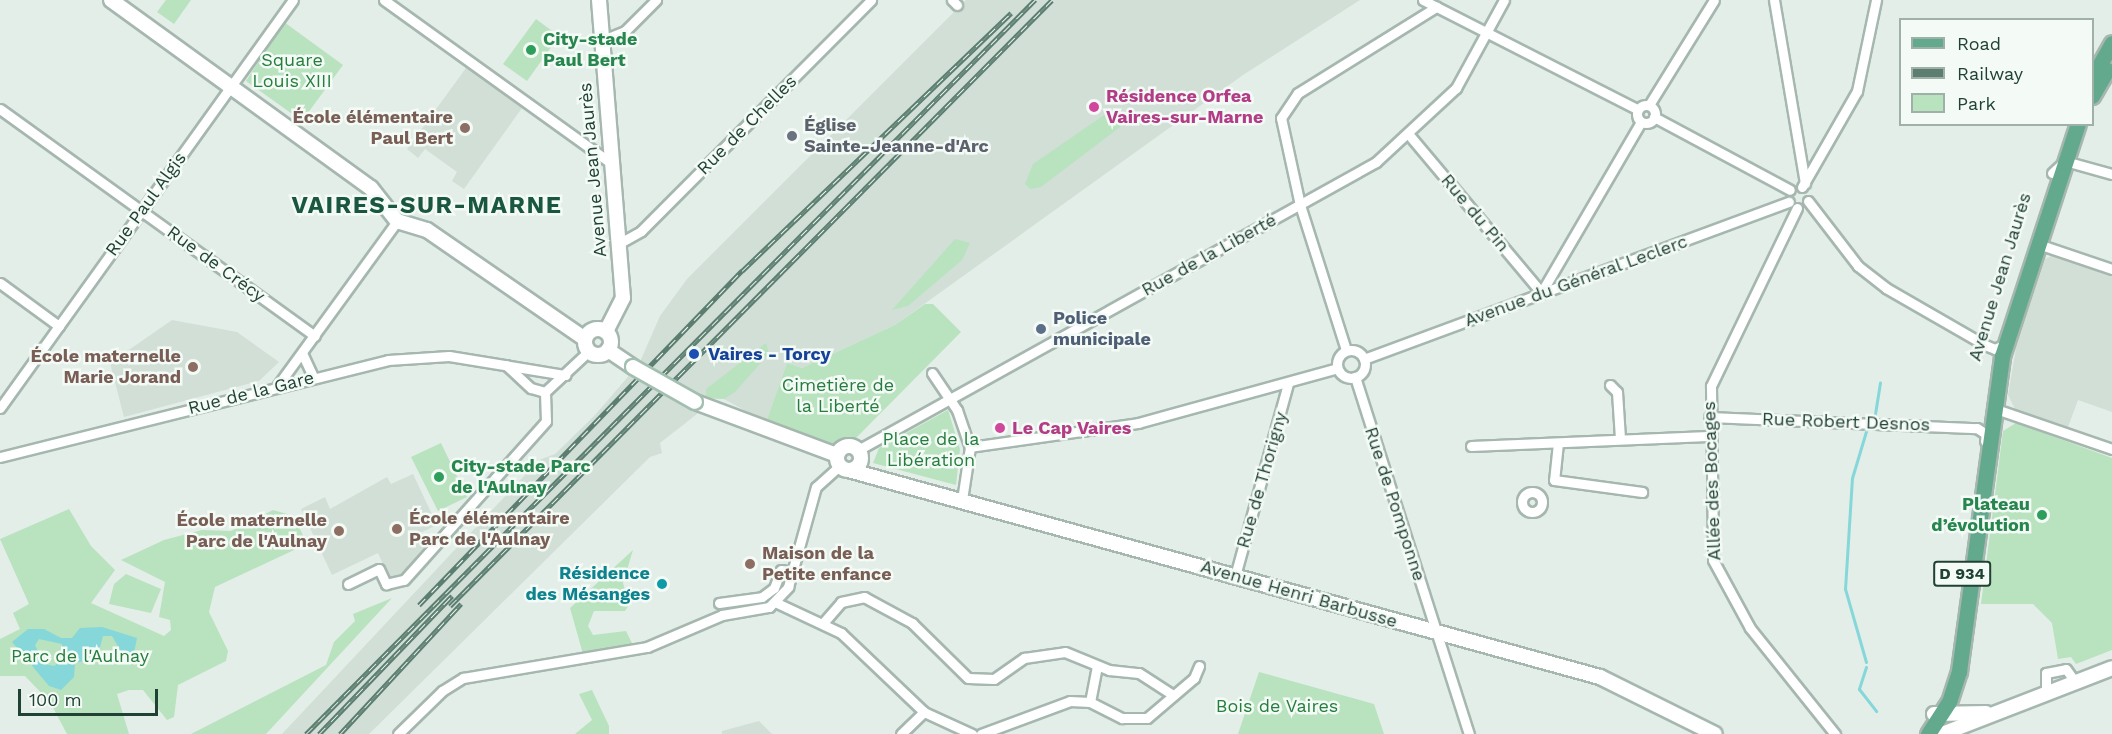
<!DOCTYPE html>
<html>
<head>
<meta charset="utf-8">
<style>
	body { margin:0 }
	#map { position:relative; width:2112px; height:734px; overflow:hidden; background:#e3eee8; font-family:"Work Sans",sans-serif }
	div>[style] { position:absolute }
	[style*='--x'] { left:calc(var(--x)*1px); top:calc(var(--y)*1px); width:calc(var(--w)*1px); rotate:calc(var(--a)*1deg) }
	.built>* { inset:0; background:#d1dfd7 }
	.green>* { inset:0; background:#b9e2bf }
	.water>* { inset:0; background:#85d7d9 }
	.stream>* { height:3px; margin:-1.5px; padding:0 1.5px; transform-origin:1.5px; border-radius:1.5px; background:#85d7d9 }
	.roads { filter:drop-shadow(2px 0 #a5b7af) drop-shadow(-2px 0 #a5b7af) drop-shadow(0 2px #a5b7af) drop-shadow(0 -2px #a5b7af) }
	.street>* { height:9px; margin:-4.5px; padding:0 4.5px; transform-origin:4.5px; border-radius:4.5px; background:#fff }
	.street>.ring { margin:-4.5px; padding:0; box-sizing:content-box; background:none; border:9px solid #fff; border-radius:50% }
	.secondary>* { height:14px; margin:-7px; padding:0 7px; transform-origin:7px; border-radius:7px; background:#fff }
	.secondary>.ring { margin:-7px; padding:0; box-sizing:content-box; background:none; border:14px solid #fff; border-radius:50% }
	.primary>* { height:15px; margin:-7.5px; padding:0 7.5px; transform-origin:7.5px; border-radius:7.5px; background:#62a98e }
	.rail>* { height:5px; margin-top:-2.5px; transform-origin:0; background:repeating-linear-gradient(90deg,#f4faf6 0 9px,#5b7e70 0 18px); box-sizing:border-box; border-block:2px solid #5b7e70 }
	.bridges { filter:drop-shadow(2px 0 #a3bfb1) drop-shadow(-2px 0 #a3bfb1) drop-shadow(0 2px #a3bfb1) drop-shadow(0 -2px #a3bfb1) }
	.secondary-bridge>* { height:14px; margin:-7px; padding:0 7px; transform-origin:7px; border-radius:7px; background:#fff }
	.dots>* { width:16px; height:16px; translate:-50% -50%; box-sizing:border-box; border:3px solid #f4faf6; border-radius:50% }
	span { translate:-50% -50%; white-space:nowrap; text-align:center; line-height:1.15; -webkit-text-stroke:5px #f4faf6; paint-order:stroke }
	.shield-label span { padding:2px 4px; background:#f4faf6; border:2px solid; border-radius:4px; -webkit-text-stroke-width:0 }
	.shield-label { font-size:16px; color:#204235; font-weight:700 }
	.leisure-label { font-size:18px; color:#27864d; font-weight:700 }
	.left { translate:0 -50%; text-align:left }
	.right { translate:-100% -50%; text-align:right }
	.park-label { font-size:18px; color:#257e3d }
	.hotel-label { font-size:18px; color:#b23c85; font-weight:700 }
	.education-label { font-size:18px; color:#785e54; font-weight:700 }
	.street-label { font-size:18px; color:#204235 }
	.worship-label { font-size:18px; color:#5b616d; font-weight:700 }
	.service-label { font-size:18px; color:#4e5e75; font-weight:700 }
	.transit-label { font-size:18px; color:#164399; font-weight:700 }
	.culture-label { font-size:18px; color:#0d838f; font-weight:700 }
	.district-label { font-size:24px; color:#195741; font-weight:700; letter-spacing:1.5px }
	.legend { position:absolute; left:1899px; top:18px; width:195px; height:108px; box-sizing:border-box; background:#f4faf6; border:2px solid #9fb0a9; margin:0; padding:8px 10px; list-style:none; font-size:18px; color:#204235 }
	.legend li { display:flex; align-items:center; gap:12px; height:30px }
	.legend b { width:30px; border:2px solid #9fb0a9 }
	.scale { position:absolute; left:18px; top:689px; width:140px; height:27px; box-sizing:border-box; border:3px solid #204235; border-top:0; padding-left:8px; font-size:18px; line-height:21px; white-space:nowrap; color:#204235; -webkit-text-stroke:4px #f4faf6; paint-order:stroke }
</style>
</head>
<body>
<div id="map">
	<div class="built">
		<div style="clip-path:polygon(966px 0,1360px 0,1243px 75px,895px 325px,802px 368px,787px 363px,766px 422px,724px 399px,702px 398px,697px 414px,660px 443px,662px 453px,650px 457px,369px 734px,282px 734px,539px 460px,555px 454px,595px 415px,639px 364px,660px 316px,687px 279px)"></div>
		<div style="clip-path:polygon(466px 68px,522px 108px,464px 189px,452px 181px,457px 172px,425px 149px,418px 158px,407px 149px)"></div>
		<div style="clip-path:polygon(2053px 255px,2112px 276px,2112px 412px,2078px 400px,2068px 427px,2015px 409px,2008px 395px,2016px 348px,2045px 259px)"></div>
		<div style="clip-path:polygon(172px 320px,237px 332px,279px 362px,259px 381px,124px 417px,110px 363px)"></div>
		<div style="clip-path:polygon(413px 474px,437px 525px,418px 534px,426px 553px,411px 570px,390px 580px,378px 553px,332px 575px,301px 509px,325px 497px,330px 509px,387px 477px,391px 484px)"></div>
		<div style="clip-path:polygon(759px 721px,772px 734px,722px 734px,722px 731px)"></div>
	</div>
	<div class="green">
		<div style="clip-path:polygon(166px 0,191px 0,174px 24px,157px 12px)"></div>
		<div style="clip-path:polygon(536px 19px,559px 36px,527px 81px,503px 64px)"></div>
		<div style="clip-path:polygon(284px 22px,343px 65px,302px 121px,246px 81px)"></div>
		<div style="clip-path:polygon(1104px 115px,1123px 120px,1120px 127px,1041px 187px,1030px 189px,1025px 184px,1033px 164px)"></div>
		<div style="clip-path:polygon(955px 239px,970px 243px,962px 260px,908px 306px,892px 310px)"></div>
		<div style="clip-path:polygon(925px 304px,933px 304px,961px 332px,856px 438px,831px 445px,766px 422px,787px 363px,802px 368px,895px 325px)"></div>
		<div style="clip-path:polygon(766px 343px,769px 354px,735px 392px,724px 399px,706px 398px,706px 389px)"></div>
		<div style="clip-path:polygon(948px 410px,960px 449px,956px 485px,873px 463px,879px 448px)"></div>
		<div style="clip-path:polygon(2016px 423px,2112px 458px,2112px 650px,2076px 664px,2071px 657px,2058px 659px,2052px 623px,2033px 604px,1981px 604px,2003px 431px)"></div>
		<div style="clip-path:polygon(441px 443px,467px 497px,438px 511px,411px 457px)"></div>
		<div style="clip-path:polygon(69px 509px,91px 546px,115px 570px,91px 603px,164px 636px,171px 630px,170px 620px,159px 617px,165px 582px,121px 560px,164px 540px,202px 530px,231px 531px,273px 510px,294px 516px,307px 544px,215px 587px,209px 612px,228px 651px,226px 661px,178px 685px,174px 717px,167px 720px,143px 690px,129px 690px,117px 694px,129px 734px,67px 734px,50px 702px,25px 676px,0 676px,0 639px,20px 629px,13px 613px,29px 604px,0 539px)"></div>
		<div style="clip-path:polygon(633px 550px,623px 583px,629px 605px,625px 611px,594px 611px,588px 626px,593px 635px,626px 631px,632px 643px,624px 652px,583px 654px,570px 608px)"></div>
		<div style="clip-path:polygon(126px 574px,161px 589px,151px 613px,109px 604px,114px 584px)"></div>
		<div style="clip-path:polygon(392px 598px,266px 734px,191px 734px,326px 665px,334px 642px,355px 621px,353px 614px)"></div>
		<div style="clip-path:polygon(1259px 672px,1374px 704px,1384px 734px,1238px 734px)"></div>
		<div style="clip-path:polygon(592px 690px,609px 726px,609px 734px,575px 734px,592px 720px,579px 694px)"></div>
	</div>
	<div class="water">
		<div style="clip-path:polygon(evenodd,102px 627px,137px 638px,134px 653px,122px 653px,112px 636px,103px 636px,97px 658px,75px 663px,74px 677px,61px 690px,49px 686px,12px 642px,28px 629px,44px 629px,61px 638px,72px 638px,80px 628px,102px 627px,39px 639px,62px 644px,64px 659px,54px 666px,44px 664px,35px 645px,39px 639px)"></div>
	</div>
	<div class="stream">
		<div style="--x:1875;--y:414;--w:32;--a:-81"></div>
		<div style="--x:1866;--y:662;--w:76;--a:-106"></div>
		<div style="--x:1845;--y:589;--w:111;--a:-86.4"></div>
		<div style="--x:1852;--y:478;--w:52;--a:-73.3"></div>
		<div style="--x:1866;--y:667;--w:23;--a:108"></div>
		<div style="--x:1859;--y:689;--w:28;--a:52"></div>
	</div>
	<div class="roads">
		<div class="street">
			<div style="--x:384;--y:0;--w:281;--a:35.7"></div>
			<div style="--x:952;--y:0;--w:7;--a:45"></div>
			<div style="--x:1423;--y:0;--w:240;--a:27"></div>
			<div style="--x:1774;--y:0;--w:186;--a:80.4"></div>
			<div style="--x:603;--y:40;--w:24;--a:-22"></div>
			<div style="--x:625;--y:31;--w:44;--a:-45"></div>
			<div class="ring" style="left:1637px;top:105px;width:9px;height:9px"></div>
			<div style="--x:1649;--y:105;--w:123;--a:-58.2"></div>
			<div style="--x:0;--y:109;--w:388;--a:35.8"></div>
			<div style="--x:1654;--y:117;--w:154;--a:28.2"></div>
			<div style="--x:1410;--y:136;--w:202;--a:50"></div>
			<div style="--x:2052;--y:173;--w:18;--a:-43"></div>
			<div style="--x:2065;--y:161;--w:49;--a:15.5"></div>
			<div style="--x:1802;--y:187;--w:111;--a:-60.2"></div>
			<div style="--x:1857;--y:91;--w:93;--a:-78.2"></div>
			<div style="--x:1808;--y:201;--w:82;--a:52.4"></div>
			<div style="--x:1858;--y:266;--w:36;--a:38"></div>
			<div style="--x:1886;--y:288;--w:114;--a:29.9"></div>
			<div style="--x:1985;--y:345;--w:11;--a:22"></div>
			<div style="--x:1995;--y:349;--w:11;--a:-27"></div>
			<div style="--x:1797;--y:208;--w:198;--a:115.8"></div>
			<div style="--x:1711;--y:386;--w:174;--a:89.3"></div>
			<div style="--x:1713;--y:560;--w:77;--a:61.4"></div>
			<div style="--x:1750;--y:628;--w:136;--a:51.3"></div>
			<div style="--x:618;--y:244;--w:26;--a:-29"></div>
			<div style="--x:641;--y:231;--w:326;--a:-45.1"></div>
			<div style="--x:2038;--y:244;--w:78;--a:18.7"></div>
			<div style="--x:0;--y:283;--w:73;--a:36.1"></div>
			<div style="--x:1541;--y:293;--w:198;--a:-59.7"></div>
			<div class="ring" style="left:1337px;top:350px;width:19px;height:19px"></div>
			<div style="--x:1346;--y:350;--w:152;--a:-107.6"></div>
			<div style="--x:1300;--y:205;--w:89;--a:-102.3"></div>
			<div style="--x:1281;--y:118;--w:30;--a:-56"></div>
			<div style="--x:1298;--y:93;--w:163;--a:-31.9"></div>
			<div style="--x:302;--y:353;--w:26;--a:65"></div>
			<div style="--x:1364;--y:359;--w:453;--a:-20.3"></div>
			<div style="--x:506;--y:365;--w:34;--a:43"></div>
			<div style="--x:531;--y:388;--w:15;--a:16"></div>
			<div style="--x:545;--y:392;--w:60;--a:-43"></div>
			<div style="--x:932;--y:373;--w:45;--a:56"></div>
			<div style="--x:957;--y:410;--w:39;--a:71"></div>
			<div style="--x:970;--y:447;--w:54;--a:98.6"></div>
			<div style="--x:1355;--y:377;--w:375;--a:72.3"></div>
			<div style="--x:278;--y:385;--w:203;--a:-54"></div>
			<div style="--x:1610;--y:385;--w:10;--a:45"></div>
			<div style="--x:1617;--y:392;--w:47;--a:86.3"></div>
			<div style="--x:0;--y:408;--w:502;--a:-54.32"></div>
			<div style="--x:1993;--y:408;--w:126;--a:19"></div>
			<div style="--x:1709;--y:417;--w:268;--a:2.4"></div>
			<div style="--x:1977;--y:428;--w:11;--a:34"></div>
			<div style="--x:1986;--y:434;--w:7;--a:98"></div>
			<div style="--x:1558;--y:443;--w:37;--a:96"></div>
			<div style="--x:1554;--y:480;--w:89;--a:7.8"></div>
			<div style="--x:1471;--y:446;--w:237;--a:-2.4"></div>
			<div style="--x:970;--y:447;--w:170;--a:-8.1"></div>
			<div style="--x:1138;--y:423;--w:206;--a:-15.4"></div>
			<div style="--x:858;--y:450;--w:593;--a:-29.07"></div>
			<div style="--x:1376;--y:162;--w:109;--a:-42.8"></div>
			<div style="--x:1456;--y:88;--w:100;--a:-61.4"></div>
			<div style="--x:0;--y:457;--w:400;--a:-14"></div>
			<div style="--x:388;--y:360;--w:61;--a:-3.8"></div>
			<div style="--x:449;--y:356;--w:118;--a:9.3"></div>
			<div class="ring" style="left:1522px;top:492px;width:11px;height:11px"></div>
			<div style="--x:1235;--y:576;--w:199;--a:-74.6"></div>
			<div style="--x:348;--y:584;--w:34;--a:-26"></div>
			<div style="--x:379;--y:569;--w:17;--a:65"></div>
			<div style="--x:386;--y:584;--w:18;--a:-13"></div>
			<div style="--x:404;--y:580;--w:213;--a:-48.2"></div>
			<div style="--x:546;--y:421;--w:29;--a:-92"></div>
			<div style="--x:719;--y:603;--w:43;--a:-7.9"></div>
			<div style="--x:762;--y:597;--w:15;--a:-37"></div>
			<div style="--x:774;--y:588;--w:19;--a:-69"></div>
			<div style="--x:781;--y:570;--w:11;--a:10"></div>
			<div style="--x:777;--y:603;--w:71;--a:25.1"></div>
			<div style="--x:841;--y:633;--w:115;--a:43.6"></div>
			<div style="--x:924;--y:712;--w:53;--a:24.6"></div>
			<div style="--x:823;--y:623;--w:28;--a:-49"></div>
			<div style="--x:841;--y:602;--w:24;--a:-12"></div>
			<div style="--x:864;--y:597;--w:55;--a:28.4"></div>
			<div style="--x:912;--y:623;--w:78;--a:44.5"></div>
			<div style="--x:968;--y:678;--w:26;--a:2"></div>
			<div style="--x:994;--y:679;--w:37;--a:-35"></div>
			<div style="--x:1024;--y:658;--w:41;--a:-8.3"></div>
			<div style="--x:1065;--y:652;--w:48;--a:22.2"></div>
			<div style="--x:1109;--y:670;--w:30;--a:6"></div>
			<div style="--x:1139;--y:673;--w:40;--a:32.9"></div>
			<div style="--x:2046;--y:693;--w:20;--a:-90"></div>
			<div style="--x:2046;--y:673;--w:20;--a:-11"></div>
			<div style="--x:2066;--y:669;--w:16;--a:55"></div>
			<div style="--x:1090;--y:702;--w:36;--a:-79"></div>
			<div style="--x:398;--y:734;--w:62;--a:-44.3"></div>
			<div style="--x:442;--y:691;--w:25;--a:-32"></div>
			<div style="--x:463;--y:678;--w:187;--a:-9.6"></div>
			<div style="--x:647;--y:647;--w:82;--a:-23.1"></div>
			<div style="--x:722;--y:615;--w:48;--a:-9.7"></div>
			<div style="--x:769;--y:607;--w:28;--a:-46"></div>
			<div style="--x:788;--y:587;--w:104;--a:-74.4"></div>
			<div style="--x:816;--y:487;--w:31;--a:-42"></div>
			<div style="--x:901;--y:734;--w:32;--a:-44"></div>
			<div style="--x:981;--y:734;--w:95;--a:-20.3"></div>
			<div style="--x:1070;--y:701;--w:20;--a:3"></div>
			<div style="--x:1090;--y:702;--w:36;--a:27"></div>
			<div style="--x:1122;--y:718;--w:25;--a:0"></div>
			<div style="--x:1147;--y:718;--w:62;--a:-40.4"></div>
			<div style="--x:1194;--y:678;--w:13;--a:-67"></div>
		</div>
		<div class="secondary">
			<div style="--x:111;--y:0;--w:321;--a:35.9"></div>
			<div style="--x:371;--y:188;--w:42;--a:51.8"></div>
			<div style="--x:397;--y:221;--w:31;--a:17"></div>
			<div style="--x:427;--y:230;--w:192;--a:34.6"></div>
			<div style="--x:599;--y:0;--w:299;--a:85.4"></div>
			<div style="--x:623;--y:298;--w:38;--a:117"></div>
			<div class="ring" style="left:585px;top:329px;width:12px;height:12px"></div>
			<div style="--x:608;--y:350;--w:30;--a:34"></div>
			<div style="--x:695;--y:402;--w:152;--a:20.5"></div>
			<div class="ring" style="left:837px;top:446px;width:10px;height:10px"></div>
			<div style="--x:852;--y:471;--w:776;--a:15.4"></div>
			<div style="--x:1600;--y:677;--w:128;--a:26.4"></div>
			<div style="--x:1934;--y:714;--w:52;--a:-1.1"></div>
			<div style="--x:1942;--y:734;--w:182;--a:-21.2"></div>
		</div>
		<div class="primary">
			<div style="--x:2092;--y:78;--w:40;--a:-60.3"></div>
			<div style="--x:2092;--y:96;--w:30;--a:-60"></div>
			<div style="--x:1928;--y:734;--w:38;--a:-57"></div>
			<div style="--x:1949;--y:702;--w:33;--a:-72"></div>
			<div style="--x:1959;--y:671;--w:318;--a:-82.2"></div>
			<div style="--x:2002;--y:356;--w:244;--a:-71.9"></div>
		</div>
	</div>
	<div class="rail">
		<div style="--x:419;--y:605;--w:465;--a:-46"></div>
		<div style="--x:742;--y:271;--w:373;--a:-43.8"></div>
		<div style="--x:450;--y:606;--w:854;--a:-45.19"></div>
		<div style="--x:306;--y:734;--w:1035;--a:-45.2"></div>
		<div style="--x:319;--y:734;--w:192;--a:-46.1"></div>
		<div style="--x:340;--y:734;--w:178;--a:-47.1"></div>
	</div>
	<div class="bridges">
		<div class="secondary-bridge">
			<div style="--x:633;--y:367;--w:71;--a:29.4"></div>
		</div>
	</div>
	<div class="dots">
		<div style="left:531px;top:50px;background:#2e9e5b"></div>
		<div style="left:1094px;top:107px;background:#d1479c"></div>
		<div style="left:465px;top:128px;background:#8d6e63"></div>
		<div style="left:792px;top:136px;background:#6b7280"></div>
		<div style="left:1041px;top:329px;background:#5c6f8a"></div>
		<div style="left:694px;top:354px;background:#1a4fb4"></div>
		<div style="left:193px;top:367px;background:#8d6e63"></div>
		<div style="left:1000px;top:428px;background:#d1479c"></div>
		<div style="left:439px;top:477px;background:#2e9e5b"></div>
		<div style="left:2042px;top:515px;background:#2e9e5b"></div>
		<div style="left:397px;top:529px;background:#8d6e63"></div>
		<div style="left:339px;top:531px;background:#8d6e63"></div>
		<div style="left:750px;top:564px;background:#8d6e63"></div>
		<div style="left:662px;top:584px;background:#0f9aa8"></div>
	</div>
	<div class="shield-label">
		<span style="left:1962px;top:574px">D 934</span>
	</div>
	<div class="leisure-label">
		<span class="left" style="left:543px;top:50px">City-stade<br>Paul Bert</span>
		<span class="left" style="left:451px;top:477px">City-stade Parc<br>de l'Aulnay</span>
		<span class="right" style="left:2030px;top:515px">Plateau<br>d’évolution</span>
	</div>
	<div class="park-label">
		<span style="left:292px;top:71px">Square<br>Louis XIII</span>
		<span style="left:838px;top:396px">Cimetière de<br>la Liberté</span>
		<span style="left:931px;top:450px">Place de la<br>Libération</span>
		<span style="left:80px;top:656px">Parc de l'Aulnay</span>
		<span style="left:1277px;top:706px">Bois de Vaires</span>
	</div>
	<div class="hotel-label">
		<span class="left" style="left:1106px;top:107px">Résidence Orfea<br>Vaires-sur-Marne</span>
		<span class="left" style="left:1012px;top:428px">Le Cap Vaires</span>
	</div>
	<div class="education-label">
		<span class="right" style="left:453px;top:128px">École élémentaire<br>Paul Bert</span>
		<span class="right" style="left:181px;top:367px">École maternelle<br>Marie Jorand</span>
		<span class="left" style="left:409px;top:529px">École élémentaire<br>Parc de l'Aulnay</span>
		<span class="right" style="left:327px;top:531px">École maternelle<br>Parc de l'Aulnay</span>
		<span class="left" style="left:762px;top:564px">Maison de la<br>Petite enfance</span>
	</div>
	<div class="street-label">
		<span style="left:747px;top:125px;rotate:-45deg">Rue de Chelles</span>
		<span style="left:593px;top:170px;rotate:-95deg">Avenue Jean Jaurès</span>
		<span style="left:146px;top:204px;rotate:-54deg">Rue Paul Algis</span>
		<span style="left:1475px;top:213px;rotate:50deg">Rue du Pin</span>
		<span style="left:1209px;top:255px;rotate:-29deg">Rue de la Liberté</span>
		<span style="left:216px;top:264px;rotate:36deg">Rue de Crécy</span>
		<span style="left:2000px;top:277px;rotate:-73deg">Avenue Jean Jaurès</span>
		<span style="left:1576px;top:281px;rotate:-20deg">Avenue du Général Leclerc</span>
		<span style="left:251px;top:393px;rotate:-14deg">Rue de la Gare</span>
		<span style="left:1846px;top:422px;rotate:2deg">Rue Robert Desnos</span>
		<span style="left:1262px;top:480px;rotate:-74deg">Rue de Thorigny</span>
		<span style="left:1712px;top:481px;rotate:-92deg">Allée des Bocages</span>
		<span style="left:1395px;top:504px;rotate:72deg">Rue de Pomponne</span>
		<span style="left:1299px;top:594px;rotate:16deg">Avenue Henri Barbusse</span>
	</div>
	<div class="worship-label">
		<span class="left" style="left:804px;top:136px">Église<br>Sainte-Jeanne-d'Arc</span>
	</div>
	<div class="service-label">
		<span class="left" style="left:1053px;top:329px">Police<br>municipale</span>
	</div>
	<div class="transit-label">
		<span class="left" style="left:708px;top:354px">Vaires - Torcy</span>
	</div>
	<div class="culture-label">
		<span class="right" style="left:650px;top:584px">Résidence<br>des Mésanges</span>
	</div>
	<div class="district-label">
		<span style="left:427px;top:206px">VAIRES-SUR-MARNE</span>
	</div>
	<ul class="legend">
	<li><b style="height:8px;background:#62a98e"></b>Road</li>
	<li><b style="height:8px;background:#5b7e70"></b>Railway</li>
	<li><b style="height:16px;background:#b9e2bf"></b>Park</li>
	</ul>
	<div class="scale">100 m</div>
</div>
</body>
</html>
